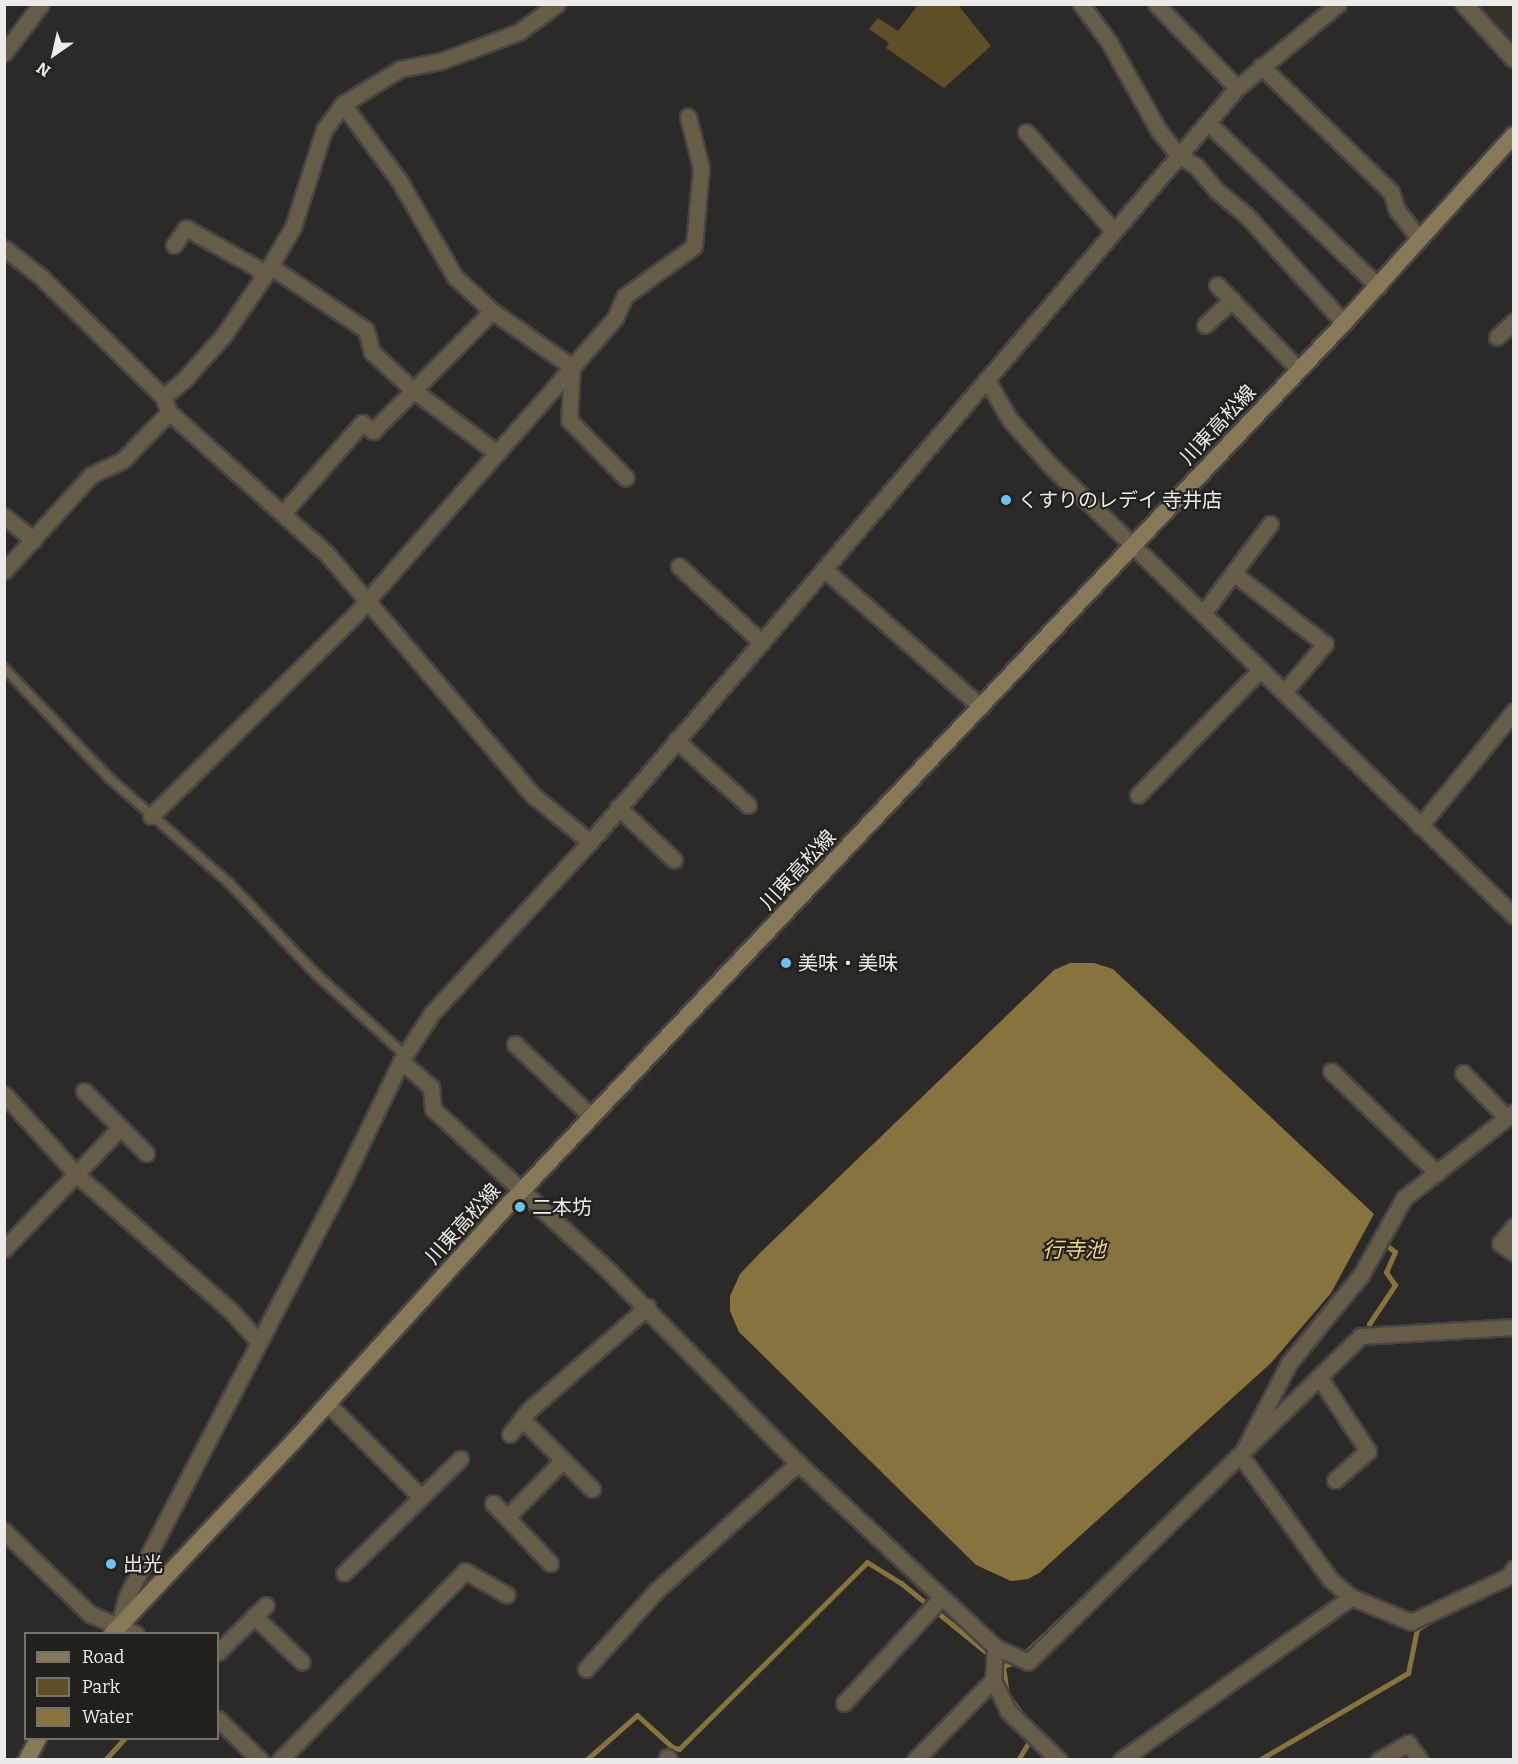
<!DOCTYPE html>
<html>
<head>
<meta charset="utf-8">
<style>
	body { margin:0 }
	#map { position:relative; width:1518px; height:1764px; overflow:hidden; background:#2c2a28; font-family:Bitter,"Noto Sans JP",serif }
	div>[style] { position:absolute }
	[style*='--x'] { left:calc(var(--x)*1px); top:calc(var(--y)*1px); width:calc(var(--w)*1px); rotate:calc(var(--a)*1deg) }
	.built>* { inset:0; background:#35322a }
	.green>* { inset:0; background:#5e4f26 }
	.water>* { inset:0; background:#87733d }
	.stream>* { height:5px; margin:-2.5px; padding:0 2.5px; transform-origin:2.5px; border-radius:2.5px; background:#87733d }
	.roads { filter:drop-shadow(2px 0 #474543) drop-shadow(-2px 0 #474543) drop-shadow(0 2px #474543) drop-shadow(0 -2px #474543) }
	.service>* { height:8px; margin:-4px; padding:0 4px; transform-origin:4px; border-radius:4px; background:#665d48 }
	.minor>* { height:15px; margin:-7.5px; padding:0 7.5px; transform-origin:7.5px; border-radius:7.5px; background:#665d48 }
	.tertiary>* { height:16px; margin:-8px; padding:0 8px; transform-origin:8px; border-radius:8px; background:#665d48 }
	.secondary>* { height:16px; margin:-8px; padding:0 8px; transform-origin:8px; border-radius:8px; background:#877957 }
	.dots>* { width:16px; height:16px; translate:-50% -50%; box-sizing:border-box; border:3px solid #22211e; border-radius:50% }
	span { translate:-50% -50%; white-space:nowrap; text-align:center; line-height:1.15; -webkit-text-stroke:4.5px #22211e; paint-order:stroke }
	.street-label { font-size:20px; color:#ecebe9 }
	.poi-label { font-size:20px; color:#ecebe9 }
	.left { translate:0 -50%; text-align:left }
	.water-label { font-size:21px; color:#f4d583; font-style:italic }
	.frame { position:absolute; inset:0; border:6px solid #ecebe9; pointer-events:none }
	.legend { position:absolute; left:24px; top:1632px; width:195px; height:108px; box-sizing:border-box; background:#22211e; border:2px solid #73726f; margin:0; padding:8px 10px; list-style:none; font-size:18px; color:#ecebe9 }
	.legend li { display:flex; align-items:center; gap:12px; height:30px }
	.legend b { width:30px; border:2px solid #73726f }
	.north { position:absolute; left:24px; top:24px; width:60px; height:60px; -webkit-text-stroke:4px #22211e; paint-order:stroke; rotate:214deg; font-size:16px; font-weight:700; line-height:24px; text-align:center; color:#ecebe9 }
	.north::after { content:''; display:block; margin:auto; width:21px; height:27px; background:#ecebe9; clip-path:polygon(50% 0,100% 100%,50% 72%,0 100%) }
</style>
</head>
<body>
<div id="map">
	<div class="built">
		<div style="clip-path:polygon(1477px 5px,1513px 5px,1513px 45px)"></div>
	</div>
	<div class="green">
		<div style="clip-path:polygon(918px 5px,958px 5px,991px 46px,944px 88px,886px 48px,889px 43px,869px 29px,878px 18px,898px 31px)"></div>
	</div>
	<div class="water">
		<div style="clip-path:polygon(1070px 963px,1094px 963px,1113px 969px,1374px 1214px,1331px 1293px,1271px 1363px,1039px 1573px,1028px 1579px,1011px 1581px,976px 1565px,739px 1332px,730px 1311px,730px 1296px,740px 1274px,760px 1253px,1054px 970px)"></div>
	</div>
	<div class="stream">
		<div style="--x:1369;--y:1324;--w:47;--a:-56.3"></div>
		<div style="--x:1395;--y:1285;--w:16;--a:-125"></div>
		<div style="--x:1386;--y:1272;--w:22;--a:-66"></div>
		<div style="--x:1395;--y:1252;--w:13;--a:-141"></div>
		<div style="--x:1026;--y:1652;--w:93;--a:-43.7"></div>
		<div style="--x:1015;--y:1662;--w:13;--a:162"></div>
		<div style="--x:1003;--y:1666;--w:28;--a:82"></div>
		<div style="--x:1007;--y:1694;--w:27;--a:54"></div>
		<div style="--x:105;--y:1760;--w:30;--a:-48"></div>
		<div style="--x:586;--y:1760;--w:68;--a:-41.4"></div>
		<div style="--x:637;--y:1715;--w:47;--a:42.4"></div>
		<div style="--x:672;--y:1747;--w:7;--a:16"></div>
		<div style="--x:679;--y:1749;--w:265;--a:-44.8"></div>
		<div style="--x:867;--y:1562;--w:40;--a:32"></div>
		<div style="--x:901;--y:1583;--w:132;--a:39.1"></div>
		<div style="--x:1018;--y:1760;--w:21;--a:-59"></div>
		<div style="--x:1259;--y:1760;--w:173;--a:-30.3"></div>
		<div style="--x:1408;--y:1673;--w:45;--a:-78.4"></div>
		<div style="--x:1417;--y:1629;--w:17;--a:-31"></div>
	</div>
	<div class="roads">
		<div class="service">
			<div style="--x:4;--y:668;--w:151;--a:46.3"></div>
			<div style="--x:108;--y:777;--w:161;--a:41.2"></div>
			<div style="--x:229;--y:883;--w:127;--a:46.3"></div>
			<div style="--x:317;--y:975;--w:119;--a:42.3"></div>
		</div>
		<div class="minor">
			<div style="--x:1081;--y:4;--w:47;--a:53.6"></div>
			<div style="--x:1109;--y:42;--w:102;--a:60.7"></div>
			<div style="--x:1159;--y:131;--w:32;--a:51"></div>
			<div style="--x:1179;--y:156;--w:20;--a:30"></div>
			<div style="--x:1196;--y:166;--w:31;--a:50"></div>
			<div style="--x:1216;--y:190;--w:40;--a:40"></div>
			<div style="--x:1247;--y:216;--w:144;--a:47.8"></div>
			<div style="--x:1156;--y:4;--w:117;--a:46"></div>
			<div style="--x:4;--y:53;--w:61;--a:-52.9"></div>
			<div style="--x:1261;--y:66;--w:181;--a:44.1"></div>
			<div style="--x:1391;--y:192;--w:19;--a:72"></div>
			<div style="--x:1397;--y:210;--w:37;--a:52"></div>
			<div style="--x:343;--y:104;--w:97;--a:53.8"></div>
			<div style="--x:400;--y:182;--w:110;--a:59.9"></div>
			<div style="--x:455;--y:277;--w:50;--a:42.6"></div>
			<div style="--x:1208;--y:123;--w:236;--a:43.8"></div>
			<div style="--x:1026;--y:132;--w:132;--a:48.4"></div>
			<div style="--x:174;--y:245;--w:21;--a:-55"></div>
			<div style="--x:186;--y:228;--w:81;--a:29.4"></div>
			<div style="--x:257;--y:268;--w:12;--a:59"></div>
			<div style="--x:4;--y:248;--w:44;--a:37.6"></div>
			<div style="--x:39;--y:275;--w:174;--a:44.5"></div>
			<div style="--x:163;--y:397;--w:16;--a:68"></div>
			<div style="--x:169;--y:412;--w:212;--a:41.9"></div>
			<div style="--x:327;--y:554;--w:318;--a:49.5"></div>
			<div style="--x:534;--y:796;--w:72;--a:39.4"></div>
			<div style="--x:270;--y:266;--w:115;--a:33.7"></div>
			<div style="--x:366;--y:330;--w:23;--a:75"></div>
			<div style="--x:372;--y:352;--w:56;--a:42.8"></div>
			<div style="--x:413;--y:390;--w:105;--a:36.9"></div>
			<div style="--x:1217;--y:285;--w:118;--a:46"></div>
			<div style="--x:1205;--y:325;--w:37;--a:-43"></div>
			<div style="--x:1497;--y:337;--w:23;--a:-43"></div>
			<div style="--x:572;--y:367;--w:53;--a:93.2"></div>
			<div style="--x:569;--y:420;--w:81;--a:45.5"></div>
			<div style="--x:988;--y:382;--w:44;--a:59.9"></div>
			<div style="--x:1010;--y:420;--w:62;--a:48.3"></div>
			<div style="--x:1051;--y:466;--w:646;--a:44.18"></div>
			<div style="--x:163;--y:397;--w:26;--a:-39"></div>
			<div style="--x:183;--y:381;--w:60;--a:-48.4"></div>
			<div style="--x:223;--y:336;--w:70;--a:-55.4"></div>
			<div style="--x:263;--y:278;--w:59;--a:-59.5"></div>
			<div style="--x:293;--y:227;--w:102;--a:-72.3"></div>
			<div style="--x:324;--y:130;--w:32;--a:-54"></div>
			<div style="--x:343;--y:104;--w:67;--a:-31.6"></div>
			<div style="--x:400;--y:69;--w:42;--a:-11"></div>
			<div style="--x:441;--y:61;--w:83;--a:-20.4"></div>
			<div style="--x:519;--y:32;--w:47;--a:-36.4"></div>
			<div style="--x:283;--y:513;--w:120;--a:-48.7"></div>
			<div style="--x:362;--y:423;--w:14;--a:36"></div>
			<div style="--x:373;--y:431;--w:169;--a:-45.2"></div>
			<div style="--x:492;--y:311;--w:98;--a:35"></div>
			<div style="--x:572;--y:367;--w:65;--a:-48.7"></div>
			<div style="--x:615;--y:318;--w:24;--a:-66"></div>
			<div style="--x:625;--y:296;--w:85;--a:-35.9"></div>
			<div style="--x:694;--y:246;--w:78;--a:-84.9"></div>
			<div style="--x:701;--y:168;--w:53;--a:-104.3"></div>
			<div style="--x:4;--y:516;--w:38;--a:39"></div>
			<div style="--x:679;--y:566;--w:110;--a:42.8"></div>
			<div style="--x:824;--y:569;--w:209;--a:41.3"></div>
			<div style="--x:4;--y:571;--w:130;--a:-47.8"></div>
			<div style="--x:91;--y:475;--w:35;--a:-25"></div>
			<div style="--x:123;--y:460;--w:66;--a:-46.2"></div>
			<div style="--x:1233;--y:573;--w:116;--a:37.7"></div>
			<div style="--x:1325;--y:644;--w:63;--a:130.5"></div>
			<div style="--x:1204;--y:612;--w:110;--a:-53.1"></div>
			<div style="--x:676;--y:740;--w:97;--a:42.1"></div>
			<div style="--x:1138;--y:795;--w:176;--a:-45.7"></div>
			<div style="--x:618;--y:807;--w:77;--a:43.4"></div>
			<div style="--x:151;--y:816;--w:281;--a:-44.6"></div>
			<div style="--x:351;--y:619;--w:335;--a:-48.7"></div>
			<div style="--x:1420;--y:826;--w:149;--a:-50.7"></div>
			<div style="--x:515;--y:1044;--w:106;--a:43.5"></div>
			<div style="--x:401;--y:1061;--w:40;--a:41"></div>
			<div style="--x:431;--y:1087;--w:22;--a:85"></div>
			<div style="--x:433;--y:1109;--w:241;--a:42.6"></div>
			<div style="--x:610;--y:1272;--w:268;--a:45.5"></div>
			<div style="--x:798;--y:1463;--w:270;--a:43"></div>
			<div style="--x:995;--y:1647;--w:33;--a:93"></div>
			<div style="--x:993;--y:1680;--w:34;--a:64"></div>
			<div style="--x:1008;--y:1711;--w:71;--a:43.9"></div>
			<div style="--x:1331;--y:1071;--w:147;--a:43.9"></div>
			<div style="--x:1463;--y:1073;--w:63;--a:45.6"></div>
			<div style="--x:84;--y:1091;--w:88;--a:45"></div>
			<div style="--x:4;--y:1094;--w:108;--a:48"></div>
			<div style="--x:76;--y:1174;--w:207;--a:41.5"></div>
			<div style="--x:231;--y:1311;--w:42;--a:47.9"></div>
			<div style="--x:1514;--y:1112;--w:140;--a:142"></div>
			<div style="--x:1404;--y:1198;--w:88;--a:119.2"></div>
			<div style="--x:1361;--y:1275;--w:114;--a:129.3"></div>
			<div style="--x:1289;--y:1363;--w:105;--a:117.3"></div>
			<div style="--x:1241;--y:1456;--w:152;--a:54.1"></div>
			<div style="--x:1330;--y:1579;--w:28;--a:41"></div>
			<div style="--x:1351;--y:1597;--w:65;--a:22.6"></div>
			<div style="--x:1411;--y:1622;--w:108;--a:-25.1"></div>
			<div style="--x:1509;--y:1576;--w:9;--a:-58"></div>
			<div style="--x:1514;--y:1226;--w:22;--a:129"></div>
			<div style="--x:1500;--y:1243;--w:17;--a:36"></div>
			<div style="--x:4;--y:1249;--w:168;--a:-46.2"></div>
			<div style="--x:1319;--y:1377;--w:89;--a:56.5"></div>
			<div style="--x:1368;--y:1451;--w:44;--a:138.7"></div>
			<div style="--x:328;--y:1404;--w:130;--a:45"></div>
			<div style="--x:522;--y:1419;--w:99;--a:45"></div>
			<div style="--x:510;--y:1434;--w:31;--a:-52"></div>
			<div style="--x:529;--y:1410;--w:157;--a:-41.1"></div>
			<div style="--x:493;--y:1503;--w:83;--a:46.5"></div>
			<div style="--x:507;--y:1517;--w:80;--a:-45.5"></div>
			<div style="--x:4;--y:1531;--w:120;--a:44"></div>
			<div style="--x:90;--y:1614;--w:50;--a:23.5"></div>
			<div style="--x:344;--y:1573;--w:163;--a:-44.5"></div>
			<div style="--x:254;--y:1616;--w:66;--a:43.8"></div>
			<div style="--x:119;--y:1625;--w:30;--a:-75"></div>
			<div style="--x:127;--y:1596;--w:475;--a:-62.5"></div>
			<div style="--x:346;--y:1175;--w:127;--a:-64.2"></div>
			<div style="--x:401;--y:1061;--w:57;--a:-57.1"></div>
			<div style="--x:432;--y:1013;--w:233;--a:-47.3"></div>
			<div style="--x:590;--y:842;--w:994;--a:-49.37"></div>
			<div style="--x:1237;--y:88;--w:131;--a:-39.7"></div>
			<div style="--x:995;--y:1647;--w:36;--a:24"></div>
			<div style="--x:1028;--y:1662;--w:466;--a:-44.4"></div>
			<div style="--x:1361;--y:1336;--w:153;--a:-3.4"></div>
			<div style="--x:218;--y:1652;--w:67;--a:-44.4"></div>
			<div style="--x:586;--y:1669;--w:106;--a:-48.1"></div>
			<div style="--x:657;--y:1590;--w:190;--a:-42"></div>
			<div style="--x:844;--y:1703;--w:143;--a:-47.3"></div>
			<div style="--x:218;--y:1719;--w:59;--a:44.3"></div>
			<div style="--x:667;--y:1757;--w:4;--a:56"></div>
			<div style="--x:280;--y:1760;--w:264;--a:-45.6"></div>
			<div style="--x:465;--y:1571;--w:48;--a:29.7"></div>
			<div style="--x:915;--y:1760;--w:112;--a:-45.7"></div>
			<div style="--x:1121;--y:1760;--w:282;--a:-35.3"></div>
			<div style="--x:1379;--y:1760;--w:34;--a:-30"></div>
			<div style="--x:1408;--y:1743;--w:21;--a:55"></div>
		</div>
		<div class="tertiary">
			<div style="--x:1464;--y:4;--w:74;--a:47.7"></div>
		</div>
		<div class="secondary">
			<div style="--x:112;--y:1634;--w:264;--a:-46.7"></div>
			<div style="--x:293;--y:1442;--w:324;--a:-47.8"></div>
			<div style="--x:511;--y:1202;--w:1211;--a:-46.54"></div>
			<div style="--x:1344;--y:323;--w:253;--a:-47.9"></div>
			<div style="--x:27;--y:1760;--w:25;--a:-63"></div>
		</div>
	</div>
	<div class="dots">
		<div style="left:1006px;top:500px;background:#69c3f1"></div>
		<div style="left:786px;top:963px;background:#69c3f1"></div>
		<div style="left:520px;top:1207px;background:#69c3f1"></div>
		<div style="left:111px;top:1564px;background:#69c3f1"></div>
	</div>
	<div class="street-label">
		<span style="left:1218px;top:425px;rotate:-47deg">川東高松線</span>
		<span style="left:798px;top:870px;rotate:-47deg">川東高松線</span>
		<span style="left:463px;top:1224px;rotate:-48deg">川東高松線</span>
	</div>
	<div class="poi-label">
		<span class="left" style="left:1018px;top:500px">くすりのレデイ 寺井店</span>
		<span class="left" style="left:798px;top:963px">美味・美味</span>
		<span class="left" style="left:532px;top:1207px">二本坊</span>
		<span class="left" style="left:123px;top:1564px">出光</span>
	</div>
	<div class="water-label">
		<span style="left:1074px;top:1250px">行寺池</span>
	</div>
	<div class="frame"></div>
	<ul class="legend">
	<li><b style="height:8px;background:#877957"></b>Road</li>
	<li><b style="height:16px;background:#5e4f26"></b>Park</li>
	<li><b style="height:16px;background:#87733d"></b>Water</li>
	</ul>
	<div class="north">N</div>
</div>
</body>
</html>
